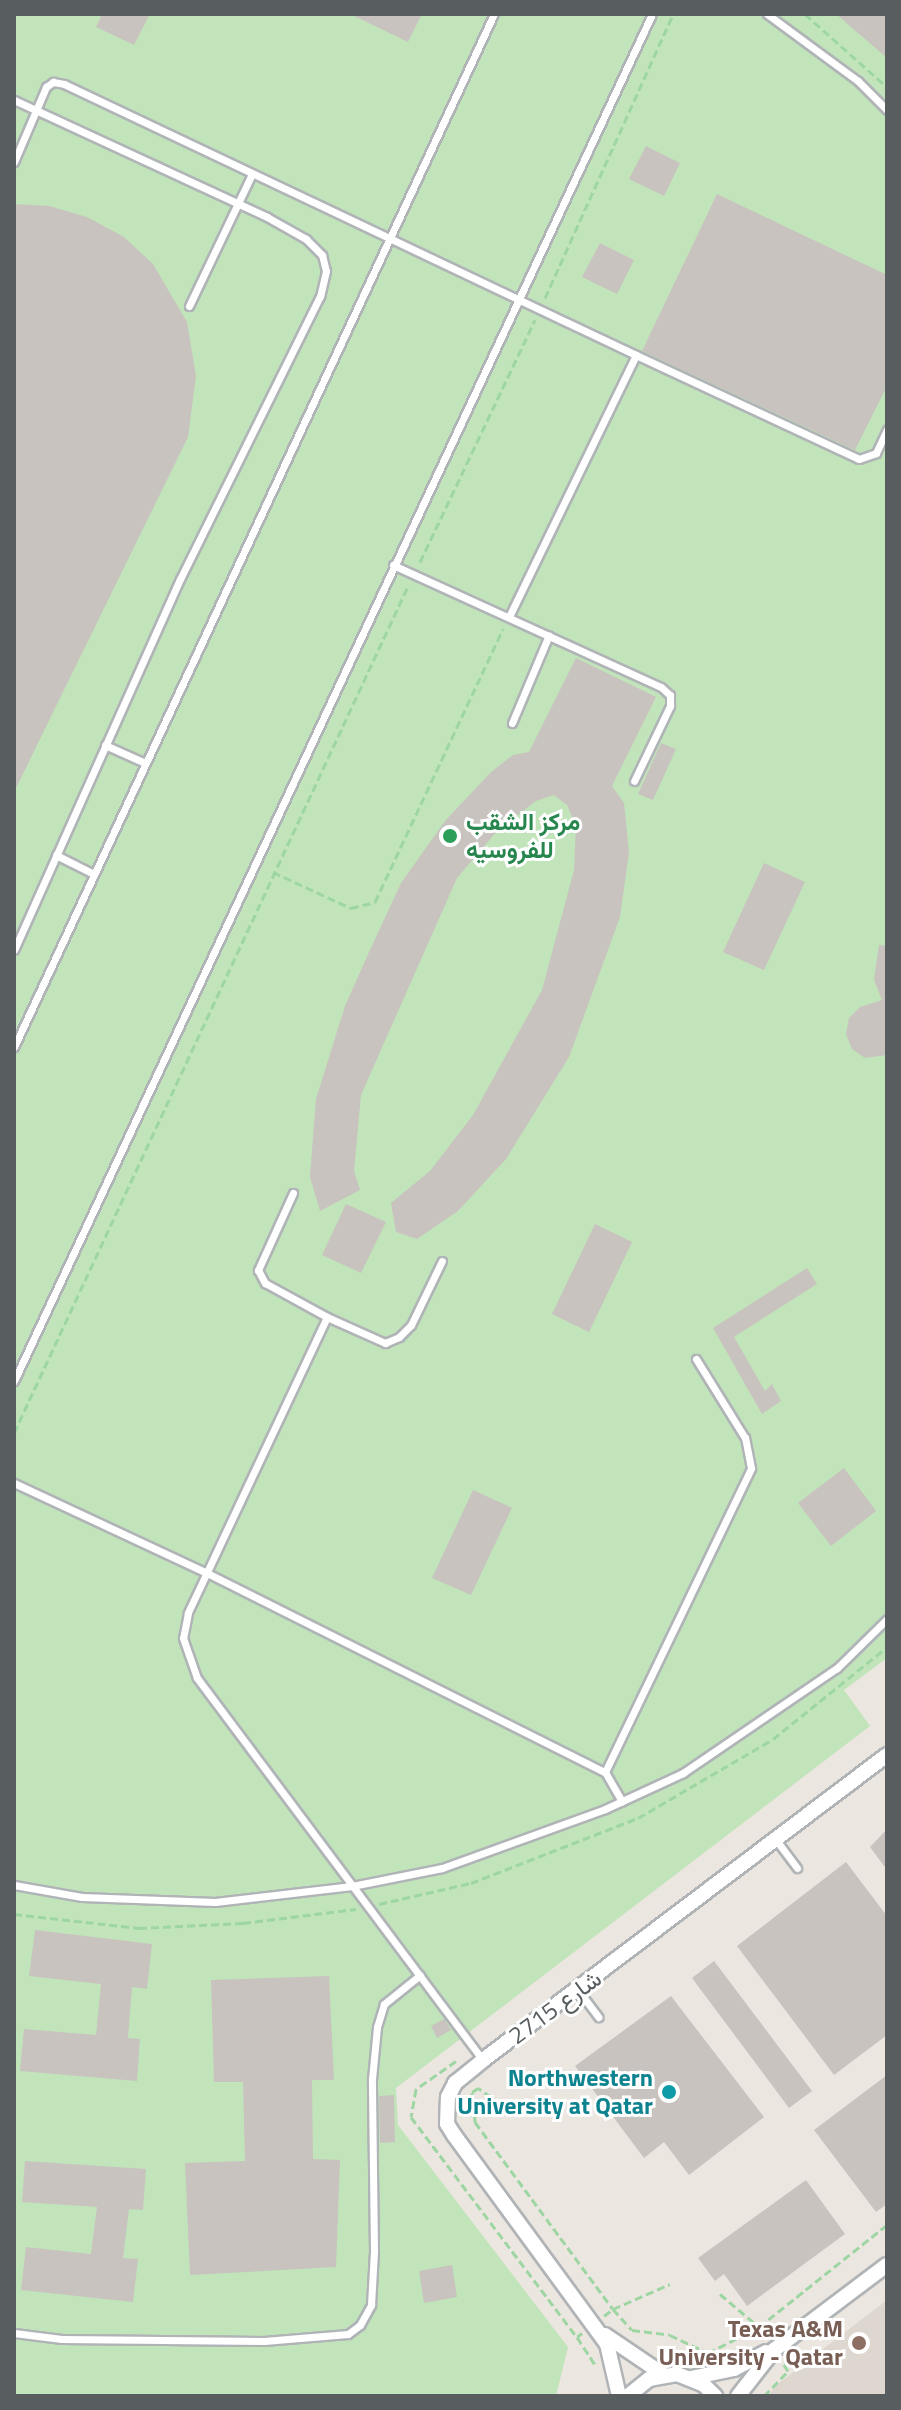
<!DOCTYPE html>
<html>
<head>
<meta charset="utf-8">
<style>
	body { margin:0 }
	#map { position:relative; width:901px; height:2410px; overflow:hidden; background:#ebe6df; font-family:"Titillium Web",Vazirmatn,sans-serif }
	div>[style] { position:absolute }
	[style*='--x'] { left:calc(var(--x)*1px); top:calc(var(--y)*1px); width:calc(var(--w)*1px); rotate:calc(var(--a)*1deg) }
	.education>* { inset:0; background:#ddd7d0 }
	.green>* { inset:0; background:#c2e4ba }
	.building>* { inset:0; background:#c8c3be }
	.path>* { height:3px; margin-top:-1.5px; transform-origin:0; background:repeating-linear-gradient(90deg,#9dd6a2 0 8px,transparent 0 12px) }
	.roads { filter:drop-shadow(2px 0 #b0b4b7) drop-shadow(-2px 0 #b0b4b7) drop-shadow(0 2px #b0b4b7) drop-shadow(0 -2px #b0b4b7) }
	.lane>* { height:7px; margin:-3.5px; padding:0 3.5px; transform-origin:3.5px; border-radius:3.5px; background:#fff }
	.street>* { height:14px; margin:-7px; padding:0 7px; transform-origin:7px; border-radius:7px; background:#fff }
	.dots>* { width:22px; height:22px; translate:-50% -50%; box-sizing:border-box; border:4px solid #fff; border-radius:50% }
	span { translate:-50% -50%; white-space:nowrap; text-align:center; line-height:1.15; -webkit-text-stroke:6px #fff; paint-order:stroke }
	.leisure-label { font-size:24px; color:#27864d; font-weight:700 }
	.left { translate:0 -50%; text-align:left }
	.street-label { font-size:24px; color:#585d60 }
	.culture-label { font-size:24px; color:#0d838f; font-weight:700 }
	.right { translate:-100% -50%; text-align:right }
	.education-label { font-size:24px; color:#785e54; font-weight:700 }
	.frame { position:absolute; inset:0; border:16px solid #585d60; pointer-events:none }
</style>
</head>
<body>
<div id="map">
	<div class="education">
		<div style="clip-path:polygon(887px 2300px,887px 2396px,769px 2396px,775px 2386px)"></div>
	</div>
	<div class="green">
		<div style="clip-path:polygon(14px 14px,887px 14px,887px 1658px,844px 1690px,870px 1726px,396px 2088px,398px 2125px,568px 2347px,556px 2396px,14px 2396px)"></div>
	</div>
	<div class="building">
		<div style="clip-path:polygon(102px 14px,150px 14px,134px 45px,96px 27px)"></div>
		<div style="clip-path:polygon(350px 14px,422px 14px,408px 42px)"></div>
		<div style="clip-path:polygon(836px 14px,887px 14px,887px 58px)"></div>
		<div style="clip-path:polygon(646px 146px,680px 163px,664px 196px,629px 179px)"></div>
		<div style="clip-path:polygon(717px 194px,887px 275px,887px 386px,855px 450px,642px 351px)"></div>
		<div style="clip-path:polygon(14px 204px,49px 206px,87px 217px,124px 237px,153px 264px,187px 322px,196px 376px,188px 437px,14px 792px)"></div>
		<div style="clip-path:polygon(600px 243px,634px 260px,617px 294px,582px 277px)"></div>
		<div style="clip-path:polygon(576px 658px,656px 697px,612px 786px,624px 803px,629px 852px,620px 917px,569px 1057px,506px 1159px,458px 1211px,417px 1239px,396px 1232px,391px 1203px,430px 1171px,473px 1115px,542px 990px,574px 870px,576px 826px,567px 805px,554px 795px,536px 801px,498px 830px,457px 878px,361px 1095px,354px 1171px,360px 1190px,320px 1211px,310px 1177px,316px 1099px,345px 1006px,369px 952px,401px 883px,445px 821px,491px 772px,513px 755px,529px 752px)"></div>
		<div style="clip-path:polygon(661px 743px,676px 749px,653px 800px,638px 794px)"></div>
		<div style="clip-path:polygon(764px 863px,805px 882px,764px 970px,723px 952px)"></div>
		<div style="clip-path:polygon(879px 945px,887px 946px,887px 1055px,865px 1058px,852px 1049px,846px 1034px,849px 1018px,860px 1007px,882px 1000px,874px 980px)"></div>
		<div style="clip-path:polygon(346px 1204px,386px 1222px,361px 1273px,322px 1255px)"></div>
		<div style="clip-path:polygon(595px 1224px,632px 1242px,589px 1332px,552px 1314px)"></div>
		<div style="clip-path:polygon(807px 1268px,817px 1284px,734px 1337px,765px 1391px,772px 1384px,781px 1401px,762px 1414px,713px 1328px)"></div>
		<div style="clip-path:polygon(844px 1468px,876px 1511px,831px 1546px,798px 1503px)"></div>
		<div style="clip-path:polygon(473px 1490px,512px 1508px,471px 1595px,432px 1578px)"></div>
		<div style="clip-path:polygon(887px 1829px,887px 1870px,870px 1847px)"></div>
		<div style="clip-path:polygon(846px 1862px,887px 1916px,887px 2035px,834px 2075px,737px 1946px)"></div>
		<div style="clip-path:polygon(35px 1930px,152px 1944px,147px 1989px,132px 1987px,128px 2038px,140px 2039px,137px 2081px,20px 2071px,24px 2029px,96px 2035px,101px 1984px,29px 1976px)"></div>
		<div style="clip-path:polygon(714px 1961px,812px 2091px,789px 2108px,692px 1978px)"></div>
		<div style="clip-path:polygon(329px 1976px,334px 2080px,312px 2080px,313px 2159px,340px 2160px,336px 2267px,190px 2275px,185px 2163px,245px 2161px,243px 2082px,214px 2082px,211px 1980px)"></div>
		<div style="clip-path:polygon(671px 1996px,764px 2117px,689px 2175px,664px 2142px,644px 2158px,575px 2066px)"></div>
		<div style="clip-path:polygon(444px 2019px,451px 2030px,437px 2038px,431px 2026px)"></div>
		<div style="clip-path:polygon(887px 2075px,887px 2204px,876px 2212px,814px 2130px)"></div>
		<div style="clip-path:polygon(394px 2095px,395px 2142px,380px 2143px,379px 2096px)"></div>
		<div style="clip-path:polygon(25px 2161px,146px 2169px,143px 2210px,129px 2209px,123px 2258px,138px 2259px,133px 2302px,21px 2290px,26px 2247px,91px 2254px,97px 2207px,22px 2202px)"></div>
		<div style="clip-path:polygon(806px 2180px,845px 2234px,747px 2306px,724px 2274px,715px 2281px,698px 2258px)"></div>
		<div style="clip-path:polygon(452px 2265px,457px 2297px,424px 2303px,419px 2271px)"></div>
	</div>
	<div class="path">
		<div style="--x:805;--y:14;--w:110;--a:41.7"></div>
		<div style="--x:545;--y:298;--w:312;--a:-65.7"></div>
		<div style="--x:420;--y:562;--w:268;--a:-64.6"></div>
		<div style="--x:273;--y:872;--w:86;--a:24.8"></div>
		<div style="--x:351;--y:908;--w:25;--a:-14"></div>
		<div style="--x:375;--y:902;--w:302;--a:-64.9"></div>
		<div style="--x:14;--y:1433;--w:936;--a:-65.05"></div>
		<div style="--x:379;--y:1904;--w:94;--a:-12.9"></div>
		<div style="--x:471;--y:1883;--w:179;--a:-21.3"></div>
		<div style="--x:638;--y:1818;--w:156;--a:-30.3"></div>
		<div style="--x:773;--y:1739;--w:146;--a:-38.9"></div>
		<div style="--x:14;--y:1914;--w:126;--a:6.4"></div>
		<div style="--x:139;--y:1928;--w:104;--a:-2.8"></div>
		<div style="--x:243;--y:1923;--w:114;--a:-7.1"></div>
		<div style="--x:456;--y:2061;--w:49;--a:145"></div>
		<div style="--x:416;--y:2089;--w:28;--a:100"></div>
		<div style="--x:411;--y:2117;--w:276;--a:53"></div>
		<div style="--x:491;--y:2097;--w:16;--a:-145"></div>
		<div style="--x:478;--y:2088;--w:7;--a:146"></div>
		<div style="--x:472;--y:2092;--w:30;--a:84"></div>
		<div style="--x:475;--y:2122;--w:232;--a:53.6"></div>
		<div style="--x:613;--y:2309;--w:62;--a:-23.7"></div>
		<div style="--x:720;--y:2294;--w:51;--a:40.2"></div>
		<div style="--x:759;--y:2327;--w:164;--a:-38.6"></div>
		<div style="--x:604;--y:2316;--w:11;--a:-38"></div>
		<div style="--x:613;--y:2309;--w:28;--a:48"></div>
		<div style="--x:632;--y:2330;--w:38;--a:7"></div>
		<div style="--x:670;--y:2335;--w:42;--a:25.3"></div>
		<div style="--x:708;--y:2353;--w:57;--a:-27"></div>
		<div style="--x:759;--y:2327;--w:12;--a:55"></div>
		<div style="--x:582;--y:2333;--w:6;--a:141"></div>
		<div style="--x:577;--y:2337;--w:33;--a:57"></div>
		<div style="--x:764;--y:2396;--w:35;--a:-46"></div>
		<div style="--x:788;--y:2371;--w:9;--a:-122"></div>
	</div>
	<div class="roads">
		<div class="lane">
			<div style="--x:767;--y:14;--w:113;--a:36.4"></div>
			<div style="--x:858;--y:81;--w:41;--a:45"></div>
			<div style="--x:14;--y:100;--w:279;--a:24.8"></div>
			<div style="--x:267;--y:217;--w:45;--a:29.4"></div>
			<div style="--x:306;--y:239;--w:23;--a:45"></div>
			<div style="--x:322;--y:255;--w:16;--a:76"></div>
			<div style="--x:326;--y:271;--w:26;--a:103"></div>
			<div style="--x:320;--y:296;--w:316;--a:116.3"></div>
			<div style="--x:180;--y:579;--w:406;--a:114.1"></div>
			<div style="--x:14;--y:162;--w:82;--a:-66.9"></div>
			<div style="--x:46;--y:87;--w:9;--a:-36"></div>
			<div style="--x:53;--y:82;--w:11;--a:10"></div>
			<div style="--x:64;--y:84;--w:633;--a:25.35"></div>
			<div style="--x:636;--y:355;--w:291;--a:115.9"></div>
			<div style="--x:189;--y:306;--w:146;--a:-64.5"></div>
			<div style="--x:636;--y:355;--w:246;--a:25"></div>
			<div style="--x:859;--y:459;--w:18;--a:-19"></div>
			<div style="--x:876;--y:453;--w:26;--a:-65"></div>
			<div style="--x:393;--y:565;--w:294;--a:24.5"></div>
			<div style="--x:661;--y:687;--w:12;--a:42"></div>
			<div style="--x:670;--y:695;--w:11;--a:90"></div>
			<div style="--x:670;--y:706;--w:83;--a:115.6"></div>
			<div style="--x:512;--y:723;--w:95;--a:-67.2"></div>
			<div style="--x:105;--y:745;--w:44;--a:24.2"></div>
			<div style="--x:56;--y:855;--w:42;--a:26.6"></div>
			<div style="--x:14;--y:1047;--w:1139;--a:-65.08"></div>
			<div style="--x:293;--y:1193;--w:85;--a:114.4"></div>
			<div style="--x:258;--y:1270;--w:15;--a:62"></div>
			<div style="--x:265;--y:1283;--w:71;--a:28.7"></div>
			<div style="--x:327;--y:1317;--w:64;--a:24.1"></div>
			<div style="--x:385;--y:1343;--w:15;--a:-23"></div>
			<div style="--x:399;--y:1337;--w:17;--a:-45"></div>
			<div style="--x:411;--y:1325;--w:71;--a:-64.2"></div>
			<div style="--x:327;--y:1317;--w:327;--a:115.2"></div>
			<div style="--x:188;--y:1613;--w:25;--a:101"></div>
			<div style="--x:183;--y:1638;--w:42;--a:70.7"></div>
			<div style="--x:197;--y:1678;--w:477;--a:53.2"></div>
			<div style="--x:14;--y:1381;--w:1509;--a:-64.98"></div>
			<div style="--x:14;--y:1483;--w:213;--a:25"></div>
			<div style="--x:207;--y:1573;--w:445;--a:26.6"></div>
			<div style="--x:605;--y:1772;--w:34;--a:60"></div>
			<div style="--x:605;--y:1772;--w:337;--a:-64.3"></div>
			<div style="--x:751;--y:1468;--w:31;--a:-101"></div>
			<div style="--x:745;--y:1438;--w:93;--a:-121.8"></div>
			<div style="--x:776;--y:1840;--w:35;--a:53"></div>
			<div style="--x:14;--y:1885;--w:69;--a:10"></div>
			<div style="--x:82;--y:1897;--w:133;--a:2.2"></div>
			<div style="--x:215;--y:1902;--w:138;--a:-6.7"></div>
			<div style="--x:352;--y:1886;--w:92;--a:-11.3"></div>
			<div style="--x:442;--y:1868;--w:173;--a:-19.9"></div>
			<div style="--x:605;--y:1809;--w:86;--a:-24.8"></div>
			<div style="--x:683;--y:1773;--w:186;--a:-34.3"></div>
			<div style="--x:837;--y:1668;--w:70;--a:-44.4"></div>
			<div style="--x:578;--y:1990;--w:34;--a:53"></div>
			<div style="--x:14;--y:2333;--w:48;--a:7.1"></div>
			<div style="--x:62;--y:2339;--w:202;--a:0.6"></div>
			<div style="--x:264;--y:2341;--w:84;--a:-4.8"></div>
			<div style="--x:348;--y:2334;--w:15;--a:-37"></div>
			<div style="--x:360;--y:2325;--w:23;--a:-61"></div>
			<div style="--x:371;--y:2305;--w:54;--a:-86.8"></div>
			<div style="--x:374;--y:2251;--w:172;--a:-90.7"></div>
			<div style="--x:372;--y:2079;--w:52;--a:-84.5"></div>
			<div style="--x:377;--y:2027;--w:24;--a:-73"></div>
			<div style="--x:384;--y:2004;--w:46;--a:-38.9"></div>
		</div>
		<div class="street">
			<div style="--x:605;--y:2335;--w:71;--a:34.1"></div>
			<div style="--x:691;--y:2378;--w:44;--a:-11.8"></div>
			<div style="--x:734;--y:2369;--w:36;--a:-28"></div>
			<div style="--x:619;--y:2396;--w:53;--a:-103"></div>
			<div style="--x:607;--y:2344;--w:259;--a:-126.2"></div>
			<div style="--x:454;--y:2135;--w:13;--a:-122"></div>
			<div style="--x:447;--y:2124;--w:27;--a:-88"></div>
			<div style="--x:448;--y:2097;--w:16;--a:-63"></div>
			<div style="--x:455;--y:2083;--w:36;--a:-39"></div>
			<div style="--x:483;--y:2060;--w:506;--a:-37.05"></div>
			<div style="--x:628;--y:2396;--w:27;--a:-39"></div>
			<div style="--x:649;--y:2379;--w:28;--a:-10"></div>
			<div style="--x:677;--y:2374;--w:29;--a:22"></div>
			<div style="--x:704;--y:2385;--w:16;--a:45"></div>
			<div style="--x:738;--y:2396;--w:58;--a:-52"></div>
			<div style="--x:774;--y:2350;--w:141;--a:-37"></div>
		</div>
	</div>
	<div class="dots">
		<div style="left:450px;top:836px;background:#2e9e5b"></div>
		<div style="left:669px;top:2092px;background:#0f9aa8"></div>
		<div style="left:859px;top:2343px;background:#8d6e63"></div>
	</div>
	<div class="leisure-label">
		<span class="left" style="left:466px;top:836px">مركز الشقب<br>للفروسيه</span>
	</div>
	<div class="street-label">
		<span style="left:555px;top:2007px;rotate:-36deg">شارع 2715</span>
	</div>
	<div class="culture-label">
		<span class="right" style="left:653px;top:2092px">Northwestern<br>University at Qatar</span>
	</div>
	<div class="education-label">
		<span class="right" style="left:843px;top:2343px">Texas A&amp;M<br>University - Qatar</span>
	</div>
	<div class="frame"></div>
</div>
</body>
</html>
